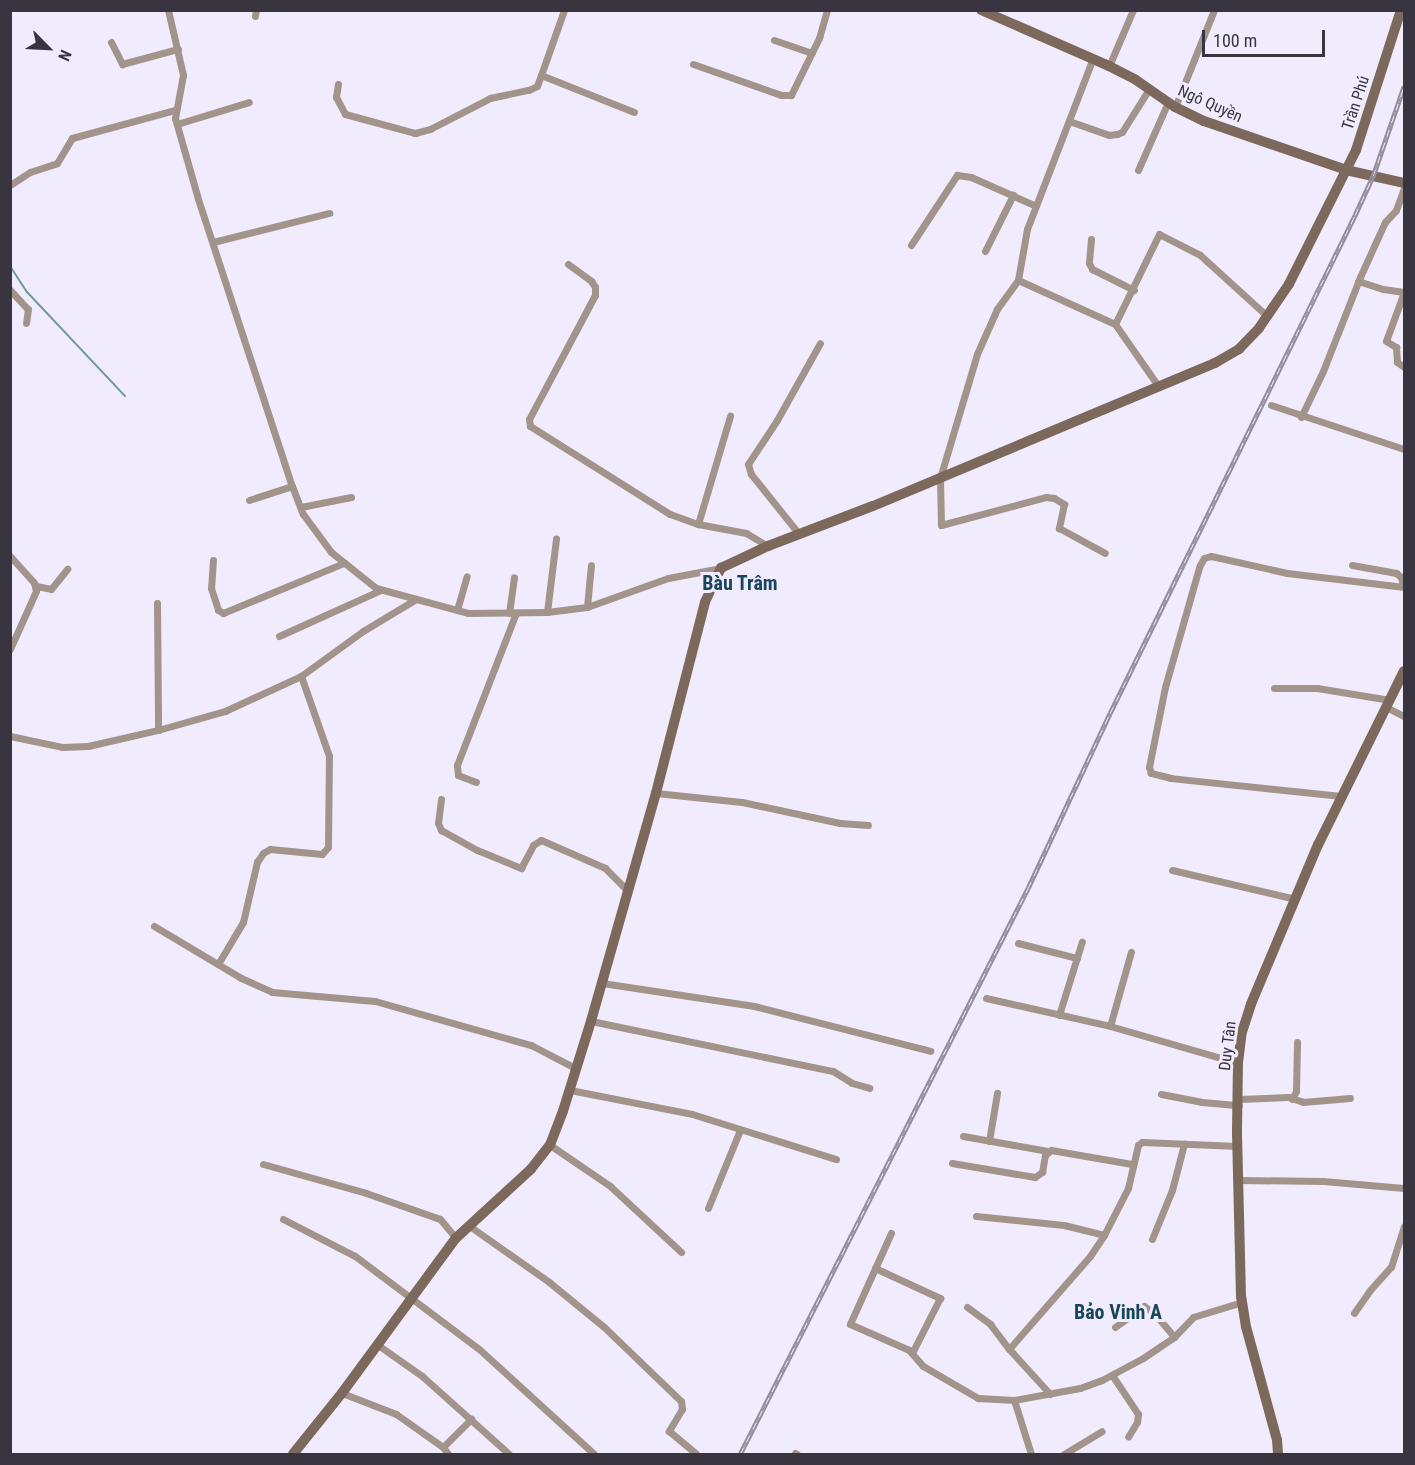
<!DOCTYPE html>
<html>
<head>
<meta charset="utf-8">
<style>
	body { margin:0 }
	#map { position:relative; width:1415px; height:1465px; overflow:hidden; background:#f1ecfd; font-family:"Roboto Condensed",sans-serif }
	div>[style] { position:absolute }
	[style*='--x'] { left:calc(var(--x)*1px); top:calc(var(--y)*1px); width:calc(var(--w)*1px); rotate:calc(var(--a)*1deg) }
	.stream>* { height:2px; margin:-1px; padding:0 1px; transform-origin:1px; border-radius:1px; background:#6e9a9d }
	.street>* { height:7px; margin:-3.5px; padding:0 3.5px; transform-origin:3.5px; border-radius:3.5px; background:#a2948b }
	.secondary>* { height:10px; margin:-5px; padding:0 5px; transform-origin:5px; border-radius:5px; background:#7d695c }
	.rail>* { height:4.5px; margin-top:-2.25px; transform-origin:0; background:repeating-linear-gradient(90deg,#f1ecfd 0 7px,#928d9b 0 14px); box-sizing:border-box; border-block:2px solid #928d9b }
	span { translate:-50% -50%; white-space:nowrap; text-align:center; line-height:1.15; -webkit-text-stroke:6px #f1ecfd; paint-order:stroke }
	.street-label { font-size:16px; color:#393540 }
	.quarter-label { font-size:20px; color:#174559; font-weight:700 }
	.frame { position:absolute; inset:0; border:12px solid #393540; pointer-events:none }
	.north { position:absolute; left:18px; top:18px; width:60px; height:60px; -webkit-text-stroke:4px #f1ecfd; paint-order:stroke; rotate:114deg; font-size:16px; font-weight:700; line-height:24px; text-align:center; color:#393540 }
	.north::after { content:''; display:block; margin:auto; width:21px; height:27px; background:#393540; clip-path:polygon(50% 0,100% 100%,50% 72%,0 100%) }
	.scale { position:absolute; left:1202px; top:30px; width:123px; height:27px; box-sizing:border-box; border:3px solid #393540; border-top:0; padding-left:8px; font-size:18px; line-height:21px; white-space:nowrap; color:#393540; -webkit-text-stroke:4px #f1ecfd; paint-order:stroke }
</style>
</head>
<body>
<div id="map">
	<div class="stream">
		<div style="--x:10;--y:266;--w:31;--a:57"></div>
		<div style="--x:27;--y:292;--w:143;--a:46.7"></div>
	</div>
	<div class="street">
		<div style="--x:168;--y:10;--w:67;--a:77"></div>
		<div style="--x:183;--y:75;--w:44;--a:100.5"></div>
		<div style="--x:175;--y:118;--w:84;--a:74.1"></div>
		<div style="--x:198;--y:199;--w:302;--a:71.9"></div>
		<div style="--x:292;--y:486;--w:30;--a:69"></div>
		<div style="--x:303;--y:514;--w:47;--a:53.6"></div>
		<div style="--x:331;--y:552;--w:58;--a:38.7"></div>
		<div style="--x:376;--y:588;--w:95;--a:15.2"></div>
		<div style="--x:468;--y:613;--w:79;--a:-0.7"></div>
		<div style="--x:547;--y:612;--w:40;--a:-7.1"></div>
		<div style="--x:587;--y:607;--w:86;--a:-19.7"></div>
		<div style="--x:668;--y:578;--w:54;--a:-10.7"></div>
		<div style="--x:255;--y:16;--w:6;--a:-81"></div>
		<div style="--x:774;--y:40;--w:40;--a:18.9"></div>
		<div style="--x:111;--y:42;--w:25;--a:63"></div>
		<div style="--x:122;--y:64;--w:58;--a:-15"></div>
		<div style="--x:1093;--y:58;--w:183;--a:111.1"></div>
		<div style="--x:1027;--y:229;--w:52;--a:100"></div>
		<div style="--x:1018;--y:280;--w:36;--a:126"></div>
		<div style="--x:997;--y:309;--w:49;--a:114"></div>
		<div style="--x:977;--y:354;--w:129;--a:106.6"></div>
		<div style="--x:940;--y:478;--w:47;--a:88.8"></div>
		<div style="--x:941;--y:525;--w:109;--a:-14.9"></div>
		<div style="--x:1046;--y:497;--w:8;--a:7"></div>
		<div style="--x:1054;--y:498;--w:12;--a:31"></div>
		<div style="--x:1064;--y:504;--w:25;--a:102"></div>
		<div style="--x:1059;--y:528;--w:52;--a:28.5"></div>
		<div style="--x:693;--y:64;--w:93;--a:19.4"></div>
		<div style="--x:781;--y:95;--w:10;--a:0"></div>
		<div style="--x:791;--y:95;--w:64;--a:-63.8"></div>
		<div style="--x:819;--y:38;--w:29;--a:-74"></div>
		<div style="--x:1109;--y:66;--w:61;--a:-66.8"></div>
		<div style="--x:541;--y:75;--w:69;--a:-70.5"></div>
		<div style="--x:338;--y:84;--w:13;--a:99"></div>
		<div style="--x:336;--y:97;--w:19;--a:62"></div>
		<div style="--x:345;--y:114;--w:73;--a:15.2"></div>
		<div style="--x:415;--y:133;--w:16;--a:-15"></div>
		<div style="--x:430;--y:129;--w:68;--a:-27.3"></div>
		<div style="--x:490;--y:98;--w:40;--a:-12"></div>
		<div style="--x:529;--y:90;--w:9;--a:-27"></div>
		<div style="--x:537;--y:86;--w:12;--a:-70"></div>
		<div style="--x:541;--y:75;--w:100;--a:21.7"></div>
		<div style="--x:1175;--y:107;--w:105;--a:-68.1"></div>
		<div style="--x:1069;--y:121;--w:42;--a:19.3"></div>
		<div style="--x:1109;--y:135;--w:8;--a:-7"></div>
		<div style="--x:1117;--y:134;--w:5;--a:-22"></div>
		<div style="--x:1122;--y:132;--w:51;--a:-57.9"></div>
		<div style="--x:177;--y:124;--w:75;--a:-17"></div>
		<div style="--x:1138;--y:170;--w:74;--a:-66.2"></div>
		<div style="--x:10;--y:185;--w:24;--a:-33"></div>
		<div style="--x:30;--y:172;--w:28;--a:-18"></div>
		<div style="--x:57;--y:163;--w:29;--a:-59"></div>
		<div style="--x:72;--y:138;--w:107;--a:-15.2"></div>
		<div style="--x:1091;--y:239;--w:24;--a:95"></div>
		<div style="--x:1089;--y:263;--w:7;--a:63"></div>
		<div style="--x:1092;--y:269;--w:47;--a:26.6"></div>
		<div style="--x:213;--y:242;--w:120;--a:-14"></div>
		<div style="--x:911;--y:245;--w:84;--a:-56.7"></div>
		<div style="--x:957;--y:175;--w:14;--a:8"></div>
		<div style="--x:971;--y:177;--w:71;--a:24"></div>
		<div style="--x:985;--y:251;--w:63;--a:-63.4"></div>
		<div style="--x:568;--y:264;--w:29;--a:36"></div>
		<div style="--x:591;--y:281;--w:7;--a:56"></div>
		<div style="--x:595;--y:287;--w:8;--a:90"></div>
		<div style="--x:595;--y:295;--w:140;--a:118"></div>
		<div style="--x:529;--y:419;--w:7;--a:82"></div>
		<div style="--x:530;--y:426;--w:165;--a:32.2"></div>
		<div style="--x:670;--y:514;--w:30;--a:20"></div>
		<div style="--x:698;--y:524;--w:49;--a:10.6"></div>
		<div style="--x:746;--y:533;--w:26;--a:31"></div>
		<div style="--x:1018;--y:280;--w:107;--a:24.4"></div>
		<div style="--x:1115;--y:324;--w:77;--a:55.1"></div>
		<div style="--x:1358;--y:281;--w:26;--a:18"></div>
		<div style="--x:1383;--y:289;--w:21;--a:8"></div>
		<div style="--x:10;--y:290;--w:26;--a:47"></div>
		<div style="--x:28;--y:309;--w:14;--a:98"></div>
		<div style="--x:1404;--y:292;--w:52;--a:110.2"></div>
		<div style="--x:1386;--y:341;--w:12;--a:31"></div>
		<div style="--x:1396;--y:347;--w:15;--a:86"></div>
		<div style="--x:1397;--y:362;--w:9;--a:36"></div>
		<div style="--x:1115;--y:324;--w:100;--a:-63.9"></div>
		<div style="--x:1159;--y:234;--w:46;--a:27.1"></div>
		<div style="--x:1200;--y:255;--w:91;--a:42.3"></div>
		<div style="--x:1271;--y:405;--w:140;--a:18.3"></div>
		<div style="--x:1301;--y:417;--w:51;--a:-64.4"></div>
		<div style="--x:1323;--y:371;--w:101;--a:-68.5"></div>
		<div style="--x:1360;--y:277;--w:60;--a:-65.6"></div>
		<div style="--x:1385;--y:222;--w:16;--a:-47"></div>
		<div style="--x:1396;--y:210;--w:23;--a:-70"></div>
		<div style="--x:249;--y:500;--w:45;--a:-18"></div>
		<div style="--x:301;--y:507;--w:51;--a:-11.3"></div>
		<div style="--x:698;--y:524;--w:113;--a:-73.5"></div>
		<div style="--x:799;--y:534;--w:77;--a:-128.7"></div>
		<div style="--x:751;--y:474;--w:10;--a:-107"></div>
		<div style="--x:748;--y:464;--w:53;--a:-56.6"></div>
		<div style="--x:777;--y:420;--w:88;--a:-60.8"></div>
		<div style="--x:10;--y:556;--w:36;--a:48"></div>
		<div style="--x:34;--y:583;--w:8;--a:76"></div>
		<div style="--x:36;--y:591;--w:64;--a:114.1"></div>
		<div style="--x:213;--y:560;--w:28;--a:94"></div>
		<div style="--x:211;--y:588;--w:23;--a:72"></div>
		<div style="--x:218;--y:610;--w:6;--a:31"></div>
		<div style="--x:223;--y:613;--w:131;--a:-22.5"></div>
		<div style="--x:1352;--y:565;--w:45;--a:10.3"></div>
		<div style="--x:1396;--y:573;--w:6;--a:39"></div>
		<div style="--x:1401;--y:577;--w:9;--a:77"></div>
		<div style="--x:36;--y:586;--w:15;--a:11"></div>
		<div style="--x:51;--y:589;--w:26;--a:-51"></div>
		<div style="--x:157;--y:603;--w:127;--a:89.5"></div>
		<div style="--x:587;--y:607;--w:42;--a:-84.6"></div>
		<div style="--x:457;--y:610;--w:35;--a:-74"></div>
		<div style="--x:547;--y:612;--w:74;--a:-83"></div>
		<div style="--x:509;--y:613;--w:36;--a:-82"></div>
		<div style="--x:279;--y:636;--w:112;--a:-24.3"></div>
		<div style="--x:1274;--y:688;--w:43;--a:0"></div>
		<div style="--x:1317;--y:688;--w:74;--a:9.3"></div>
		<div style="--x:1386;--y:707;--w:20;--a:27"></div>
		<div style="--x:10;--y:736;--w:53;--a:11.9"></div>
		<div style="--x:62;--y:747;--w:26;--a:-2"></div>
		<div style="--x:88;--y:746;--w:72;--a:-12.9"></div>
		<div style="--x:158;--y:730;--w:70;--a:-15.8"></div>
		<div style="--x:225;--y:711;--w:84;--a:-24.7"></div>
		<div style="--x:301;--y:676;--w:77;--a:-36"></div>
		<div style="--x:363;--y:631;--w:62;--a:-31.1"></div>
		<div style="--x:476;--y:782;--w:19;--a:-159"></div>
		<div style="--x:458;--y:775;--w:10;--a:-96"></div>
		<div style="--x:457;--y:765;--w:163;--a:-68.8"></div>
		<div style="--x:656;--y:793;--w:86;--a:6"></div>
		<div style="--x:742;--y:802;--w:100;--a:12.1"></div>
		<div style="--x:840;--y:823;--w:28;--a:4"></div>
		<div style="--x:1341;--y:796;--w:171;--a:-174"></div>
		<div style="--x:1171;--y:778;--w:21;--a:-166"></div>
		<div style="--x:1151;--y:773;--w:6;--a:-108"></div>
		<div style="--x:1149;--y:767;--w:82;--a:-78.7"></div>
		<div style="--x:1165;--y:687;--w:91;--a:-74.1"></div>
		<div style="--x:1190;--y:599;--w:35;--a:-74"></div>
		<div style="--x:1200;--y:565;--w:8;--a:-60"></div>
		<div style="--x:1204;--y:558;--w:7;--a:-16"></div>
		<div style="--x:1211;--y:556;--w:78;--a:12.6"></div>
		<div style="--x:1287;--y:573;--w:118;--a:6.8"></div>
		<div style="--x:441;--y:799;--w:24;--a:97"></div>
		<div style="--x:438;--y:823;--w:8;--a:67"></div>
		<div style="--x:441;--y:830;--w:41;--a:29.1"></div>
		<div style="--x:477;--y:850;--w:48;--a:22.2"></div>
		<div style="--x:521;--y:868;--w:26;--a:-62"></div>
		<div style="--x:533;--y:845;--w:9;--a:-32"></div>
		<div style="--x:541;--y:840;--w:70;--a:23.6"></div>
		<div style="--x:605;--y:868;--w:31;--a:45"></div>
		<div style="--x:1172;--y:870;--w:127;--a:13.2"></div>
		<div style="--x:154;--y:926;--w:101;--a:30.9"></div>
		<div style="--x:241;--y:978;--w:34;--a:24"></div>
		<div style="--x:272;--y:992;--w:103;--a:5"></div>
		<div style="--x:375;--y:1001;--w:162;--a:15.8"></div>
		<div style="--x:531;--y:1045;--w:50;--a:27.6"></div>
		<div style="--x:1018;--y:943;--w:61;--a:14.3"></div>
		<div style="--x:218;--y:964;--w:49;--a:-59.2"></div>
		<div style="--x:243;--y:922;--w:62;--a:-76.9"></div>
		<div style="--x:257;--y:862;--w:11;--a:-56"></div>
		<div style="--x:263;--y:853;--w:8;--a:-30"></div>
		<div style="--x:270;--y:849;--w:52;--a:5.5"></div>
		<div style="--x:322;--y:854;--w:9;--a:-49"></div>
		<div style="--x:328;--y:847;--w:91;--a:-89.4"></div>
		<div style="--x:329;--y:756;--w:85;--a:-109.3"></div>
		<div style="--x:602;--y:983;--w:154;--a:8.6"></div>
		<div style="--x:754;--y:1006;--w:182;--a:14.3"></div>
		<div style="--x:986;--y:998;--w:127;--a:12.7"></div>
		<div style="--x:1110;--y:1026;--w:133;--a:16.1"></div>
		<div style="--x:1059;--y:1015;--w:77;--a:-72.7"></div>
		<div style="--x:591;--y:1021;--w:247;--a:11.7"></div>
		<div style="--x:833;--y:1071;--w:22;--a:32"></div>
		<div style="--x:852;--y:1083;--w:18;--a:16"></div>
		<div style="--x:1110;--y:1026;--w:77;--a:-74.2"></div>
		<div style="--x:570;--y:1090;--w:124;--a:11.1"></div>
		<div style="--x:692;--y:1114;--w:151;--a:17.4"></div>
		<div style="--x:1161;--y:1094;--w:42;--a:11"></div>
		<div style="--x:1202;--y:1102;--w:37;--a:5"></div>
		<div style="--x:1239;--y:1099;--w:49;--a:-2.3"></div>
		<div style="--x:1288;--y:1097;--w:16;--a:18"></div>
		<div style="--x:1303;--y:1102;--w:47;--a:-4.9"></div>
		<div style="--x:1292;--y:1099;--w:9;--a:-63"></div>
		<div style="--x:1296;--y:1091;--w:49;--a:-88.8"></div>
		<div style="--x:963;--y:1136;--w:86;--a:10"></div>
		<div style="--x:989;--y:1141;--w:49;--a:-80.5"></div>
		<div style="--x:550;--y:1145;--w:73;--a:34.3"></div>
		<div style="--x:610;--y:1186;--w:97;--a:42.9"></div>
		<div style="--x:952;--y:1163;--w:84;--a:9.6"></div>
		<div style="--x:1035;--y:1177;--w:9;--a:-36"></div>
		<div style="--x:1042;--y:1172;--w:17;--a:-80"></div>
		<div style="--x:1045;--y:1155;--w:8;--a:-40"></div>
		<div style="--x:1051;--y:1150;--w:82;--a:9.8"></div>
		<div style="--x:263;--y:1164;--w:107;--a:15.7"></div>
		<div style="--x:366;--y:1193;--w:78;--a:19.4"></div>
		<div style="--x:440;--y:1219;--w:25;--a:50"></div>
		<div style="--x:1240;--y:1180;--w:83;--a:0.7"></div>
		<div style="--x:1323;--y:1181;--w:81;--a:4.9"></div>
		<div style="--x:708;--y:1208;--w:84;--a:-67.7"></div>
		<div style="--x:976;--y:1216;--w:88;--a:5.8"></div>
		<div style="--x:1064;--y:1225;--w:41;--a:14"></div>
		<div style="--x:283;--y:1219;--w:81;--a:27.2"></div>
		<div style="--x:355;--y:1256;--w:155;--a:36.9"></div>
		<div style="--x:479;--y:1349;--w:156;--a:42.4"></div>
		<div style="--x:468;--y:1225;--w:99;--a:35.1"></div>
		<div style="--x:549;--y:1282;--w:71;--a:39.3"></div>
		<div style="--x:604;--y:1327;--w:107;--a:43.9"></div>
		<div style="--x:681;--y:1401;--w:8;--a:83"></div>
		<div style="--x:682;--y:1409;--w:26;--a:121"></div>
		<div style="--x:669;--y:1431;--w:35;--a:40"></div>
		<div style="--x:891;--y:1233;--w:100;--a:114.3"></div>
		<div style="--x:850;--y:1324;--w:64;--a:23.8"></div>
		<div style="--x:909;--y:1350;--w:21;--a:49"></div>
		<div style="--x:923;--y:1366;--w:64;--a:30.2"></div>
		<div style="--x:978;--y:1398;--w:36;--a:3"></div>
		<div style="--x:1014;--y:1400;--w:67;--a:-10.3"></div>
		<div style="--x:1080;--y:1388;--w:23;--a:-20"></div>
		<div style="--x:1102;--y:1380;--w:47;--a:-28.2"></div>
		<div style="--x:1143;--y:1358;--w:37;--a:-34"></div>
		<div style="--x:1174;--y:1337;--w:28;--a:-46"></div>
		<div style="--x:1193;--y:1317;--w:51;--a:-17"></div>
		<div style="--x:1152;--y:1239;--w:53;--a:-67.8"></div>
		<div style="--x:1172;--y:1190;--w:48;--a:-75.4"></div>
		<div style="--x:875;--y:1268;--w:72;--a:24.8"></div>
		<div style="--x:940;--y:1298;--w:62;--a:117"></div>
		<div style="--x:967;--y:1307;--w:29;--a:36"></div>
		<div style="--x:990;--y:1324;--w:31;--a:53"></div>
		<div style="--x:1354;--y:1313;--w:28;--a:-55"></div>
		<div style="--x:1370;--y:1290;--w:31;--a:-48"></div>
		<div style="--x:1391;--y:1267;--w:43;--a:-72.4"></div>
		<div style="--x:1115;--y:1327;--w:36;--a:-36"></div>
		<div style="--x:1144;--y:1306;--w:14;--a:36"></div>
		<div style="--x:1155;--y:1314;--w:30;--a:50"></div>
		<div style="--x:378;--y:1345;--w:54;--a:35.2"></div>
		<div style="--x:422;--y:1376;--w:117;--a:41.9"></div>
		<div style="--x:1112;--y:1375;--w:47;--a:56.3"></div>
		<div style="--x:1138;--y:1414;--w:8;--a:97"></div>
		<div style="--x:1137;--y:1422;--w:17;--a:121"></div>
		<div style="--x:342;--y:1393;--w:58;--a:21.3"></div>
		<div style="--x:396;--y:1414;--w:57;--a:35.1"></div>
		<div style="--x:443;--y:1447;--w:9;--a:54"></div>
		<div style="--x:1050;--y:1394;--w:61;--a:-132.3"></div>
		<div style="--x:1009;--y:1349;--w:123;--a:-48.9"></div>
		<div style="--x:1090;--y:1256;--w:25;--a:-56"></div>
		<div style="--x:1104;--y:1235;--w:53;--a:-62.9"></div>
		<div style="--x:1128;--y:1188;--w:44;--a:-76.9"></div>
		<div style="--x:1138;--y:1145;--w:5;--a:-37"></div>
		<div style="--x:1142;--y:1142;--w:96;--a:2.4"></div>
		<div style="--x:1014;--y:1400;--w:57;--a:72.5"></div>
		<div style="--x:443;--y:1447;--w:40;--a:-45"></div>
		<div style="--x:795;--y:1453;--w:2;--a:27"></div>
		<div style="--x:1064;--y:1454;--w:44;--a:-31.2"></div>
	</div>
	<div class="secondary">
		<div style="--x:981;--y:10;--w:140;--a:23.6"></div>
		<div style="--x:1109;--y:66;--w:30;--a:27"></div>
		<div style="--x:1136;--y:80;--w:47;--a:34.7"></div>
		<div style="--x:1175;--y:107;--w:32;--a:26"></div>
		<div style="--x:1204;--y:121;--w:150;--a:19"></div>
		<div style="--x:1346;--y:170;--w:59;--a:12.6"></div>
		<div style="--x:293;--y:1454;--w:78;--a:-51.2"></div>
		<div style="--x:342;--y:1393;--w:192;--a:-53.7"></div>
		<div style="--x:456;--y:1238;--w:102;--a:-42.6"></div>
		<div style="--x:531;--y:1169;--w:31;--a:-52"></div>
		<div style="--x:550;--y:1145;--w:36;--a:-69"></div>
		<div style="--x:563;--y:1111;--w:94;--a:-72.7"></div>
		<div style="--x:591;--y:1021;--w:237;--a:-74.1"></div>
		<div style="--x:656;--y:793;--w:197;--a:-75.6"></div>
		<div style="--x:705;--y:602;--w:38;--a:-65"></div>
		<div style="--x:721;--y:568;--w:52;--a:-25.1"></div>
		<div style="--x:768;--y:546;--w:112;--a:-20.9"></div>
		<div style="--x:873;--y:506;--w:371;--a:-22.7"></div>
		<div style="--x:1215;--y:363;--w:28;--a:-30"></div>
		<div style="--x:1239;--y:349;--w:29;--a:-46"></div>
		<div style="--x:1259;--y:328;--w:53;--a:-55.7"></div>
		<div style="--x:1289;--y:284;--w:150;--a:-63.4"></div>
		<div style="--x:1356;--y:150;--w:147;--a:-72.2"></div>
		<div style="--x:1278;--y:1454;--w:14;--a:-94"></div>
		<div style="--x:1277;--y:1440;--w:117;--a:-105.3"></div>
		<div style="--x:1246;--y:1327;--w:30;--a:-99"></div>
		<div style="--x:1241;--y:1297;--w:166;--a:-91.4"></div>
		<div style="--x:1237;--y:1131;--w:68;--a:-89.2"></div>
		<div style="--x:1238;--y:1063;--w:31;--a:-83"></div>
		<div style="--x:1242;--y:1032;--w:29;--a:-72"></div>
		<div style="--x:1251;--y:1004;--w:173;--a:-67.2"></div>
		<div style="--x:1318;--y:845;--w:194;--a:-63.7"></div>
	</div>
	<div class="rail">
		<div style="--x:740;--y:1454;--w:635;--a:-63.03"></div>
		<div style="--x:1028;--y:888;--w:193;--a:-64.9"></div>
		<div style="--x:1110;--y:713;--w:555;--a:-63.8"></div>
		<div style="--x:1355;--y:215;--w:43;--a:-65.2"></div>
		<div style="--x:1373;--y:176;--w:95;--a:-71"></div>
	</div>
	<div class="street-label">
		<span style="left:1356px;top:103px;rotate:-72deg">Trần Phú</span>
		<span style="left:1210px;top:104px;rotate:24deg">Ngô Quyền</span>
		<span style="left:1228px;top:1046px;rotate:-83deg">Duy Tân</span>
	</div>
	<div class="quarter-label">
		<span style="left:740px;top:583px">Bàu Trâm</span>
		<span style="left:1118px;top:1312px">Bảo Vinh A</span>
	</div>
	<div class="frame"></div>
	<div class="north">N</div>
	<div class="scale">100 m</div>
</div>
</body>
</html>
